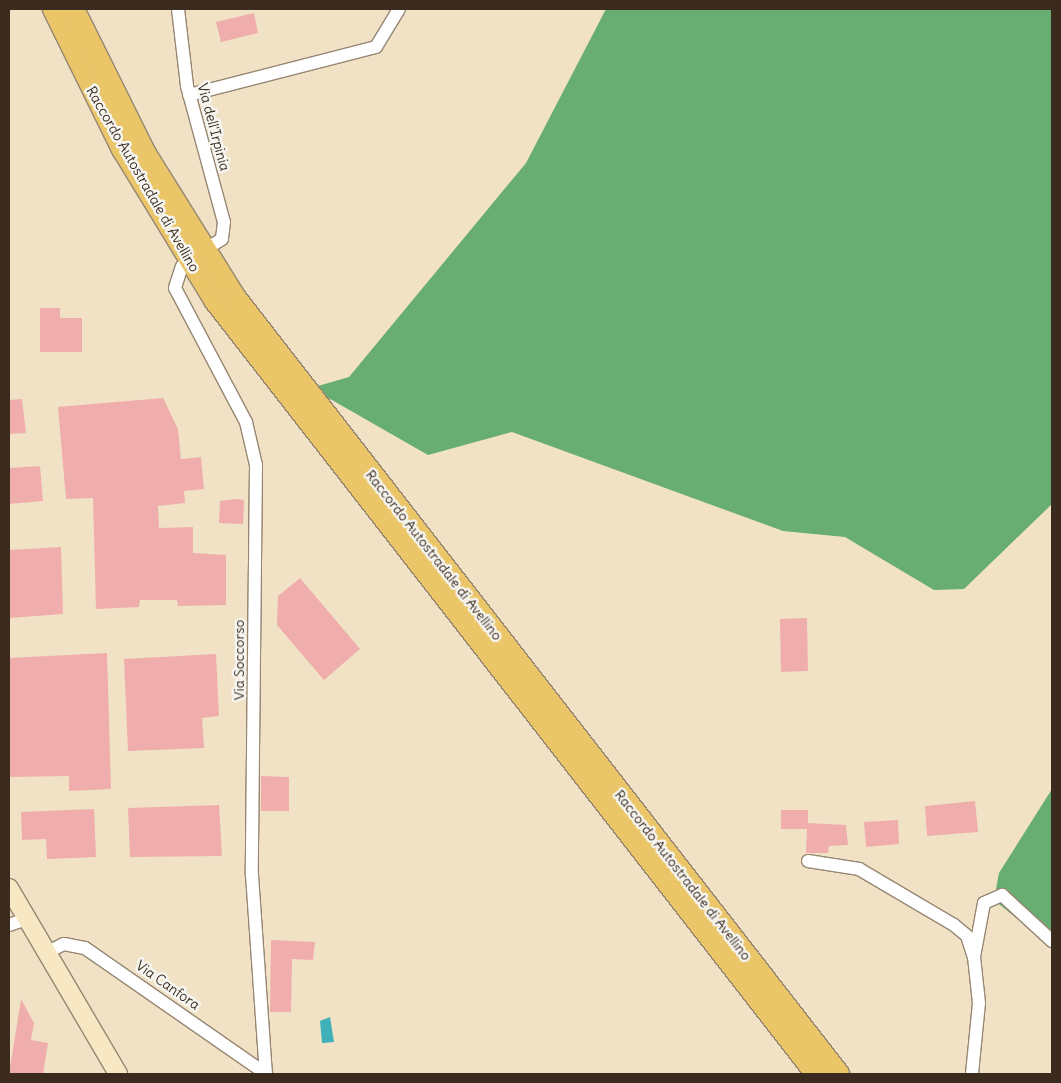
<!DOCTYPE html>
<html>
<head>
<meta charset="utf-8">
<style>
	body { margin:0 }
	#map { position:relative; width:1061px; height:1083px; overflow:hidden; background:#f1e2c6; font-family:Delius,sans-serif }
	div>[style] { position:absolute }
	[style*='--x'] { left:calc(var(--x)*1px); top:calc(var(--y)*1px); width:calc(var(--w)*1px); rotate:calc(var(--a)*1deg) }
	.forest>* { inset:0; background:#68ad72 }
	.water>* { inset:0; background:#3fb0b8 }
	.building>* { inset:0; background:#efaeab }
	.roads { filter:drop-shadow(1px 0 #968672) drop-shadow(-1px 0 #968672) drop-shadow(0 1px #968672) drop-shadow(0 -1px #968672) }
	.street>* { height:12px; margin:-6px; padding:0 6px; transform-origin:6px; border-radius:6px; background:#fff }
	.secondary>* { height:18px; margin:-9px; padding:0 9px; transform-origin:9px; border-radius:9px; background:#f7e8c3 }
	.highway>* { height:22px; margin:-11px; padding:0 11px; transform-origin:11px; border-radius:11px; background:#ebc669 }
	span { translate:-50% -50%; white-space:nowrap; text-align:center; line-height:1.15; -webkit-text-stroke:5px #f6f6f2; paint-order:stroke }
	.street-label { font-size:14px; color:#3b2a1e }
	.frame { position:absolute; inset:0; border:10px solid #3b2a1e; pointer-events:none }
</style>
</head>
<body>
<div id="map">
	<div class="forest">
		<div style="clip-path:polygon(606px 9px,1052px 9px,1052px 504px,964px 589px,934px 590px,845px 537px,783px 531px,512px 432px,428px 455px,311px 388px,349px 377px,526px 163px)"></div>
		<div style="clip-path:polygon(1052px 789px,1052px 947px,994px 900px,999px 873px)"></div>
	</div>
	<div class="water">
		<div style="clip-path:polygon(330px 1017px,334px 1042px,322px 1043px,320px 1021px)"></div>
	</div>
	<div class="building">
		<div style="clip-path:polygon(254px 13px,258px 33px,221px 42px,216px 22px)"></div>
		<div style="clip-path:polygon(40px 308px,60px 308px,60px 318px,82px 318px,82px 352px,40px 352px)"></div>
		<div style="clip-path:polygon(163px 398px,178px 429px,181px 459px,201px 457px,204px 489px,184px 491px,185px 503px,158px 506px,159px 528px,193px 527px,193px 553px,226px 555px,226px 605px,178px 606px,177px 600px,140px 600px,139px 607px,96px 609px,93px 498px,66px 499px,58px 407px)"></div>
		<div style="clip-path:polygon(22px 399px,26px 433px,9px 434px,9px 400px)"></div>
		<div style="clip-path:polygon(40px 466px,43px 501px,9px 504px,9px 468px)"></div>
		<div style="clip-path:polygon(235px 499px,244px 500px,243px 524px,219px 523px,220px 501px)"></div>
		<div style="clip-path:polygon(61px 547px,63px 614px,9px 618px,9px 550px)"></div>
		<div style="clip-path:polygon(300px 578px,360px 649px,324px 680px,277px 625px,278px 596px)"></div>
		<div style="clip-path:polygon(807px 618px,808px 671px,781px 672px,780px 619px)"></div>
		<div style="clip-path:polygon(107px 653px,111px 789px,69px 791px,69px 776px,9px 777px,9px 658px)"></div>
		<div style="clip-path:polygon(216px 654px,219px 716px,202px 718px,204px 748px,128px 751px,124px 659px)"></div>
		<div style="clip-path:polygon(261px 776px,289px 777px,289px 811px,261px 811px)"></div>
		<div style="clip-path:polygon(975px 801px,978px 832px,927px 836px,925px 806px)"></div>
		<div style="clip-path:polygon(219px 805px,222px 856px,130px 857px,128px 808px)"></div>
		<div style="clip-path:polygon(94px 809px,96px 857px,47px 859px,46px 839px,22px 840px,21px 812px)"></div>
		<div style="clip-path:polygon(781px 810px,808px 810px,808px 823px,846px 825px,848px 845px,829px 846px,828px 853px,806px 853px,807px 829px,781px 829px)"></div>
		<div style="clip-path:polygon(898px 820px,899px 844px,866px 847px,864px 822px)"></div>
		<div style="clip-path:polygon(271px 940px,315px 942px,313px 960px,292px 959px,291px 1012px,270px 1012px)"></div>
		<div style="clip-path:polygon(21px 999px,34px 1023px,31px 1040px,48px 1043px,43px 1074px,9px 1074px)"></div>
	</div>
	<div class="roads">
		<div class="street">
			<div style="--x:178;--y:9;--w:78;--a:83.3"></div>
			<div style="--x:187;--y:86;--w:141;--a:74.8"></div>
			<div style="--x:224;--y:222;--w:17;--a:97"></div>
			<div style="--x:222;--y:239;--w:13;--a:148"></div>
			<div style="--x:189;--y:95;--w:193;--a:-14.4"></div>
			<div style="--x:376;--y:47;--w:44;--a:-58.8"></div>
			<div style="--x:182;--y:266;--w:23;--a:108"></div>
			<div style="--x:175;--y:288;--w:152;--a:62.1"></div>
			<div style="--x:246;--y:422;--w:44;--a:76.9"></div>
			<div style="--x:256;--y:465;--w:410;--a:90.6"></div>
			<div style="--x:252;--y:875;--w:199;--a:86"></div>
			<div style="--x:808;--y:861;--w:52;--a:8.9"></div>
			<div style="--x:859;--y:869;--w:110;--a:30.5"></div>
			<div style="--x:954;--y:925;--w:17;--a:40"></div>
			<div style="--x:967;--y:936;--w:20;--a:72"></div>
			<div style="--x:9;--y:925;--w:18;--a:-19"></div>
			<div style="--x:46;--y:953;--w:20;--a:-27"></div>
			<div style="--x:64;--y:944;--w:21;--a:11"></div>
			<div style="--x:85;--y:948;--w:221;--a:34.8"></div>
			<div style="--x:972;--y:1074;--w:71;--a:-84.4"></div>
			<div style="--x:979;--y:1003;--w:46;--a:-96.2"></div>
			<div style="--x:974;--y:957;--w:55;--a:-79.5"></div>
			<div style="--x:984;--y:903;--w:20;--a:-24"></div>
			<div style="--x:1002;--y:895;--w:68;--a:42.6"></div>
		</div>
		<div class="secondary">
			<div style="--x:9;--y:888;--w:216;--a:59.6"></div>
		</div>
		<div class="highway">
			<div style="--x:54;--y:9;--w:156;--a:63.8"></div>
			<div style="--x:123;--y:149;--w:177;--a:58.6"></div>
			<div style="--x:215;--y:300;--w:981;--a:52.13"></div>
			<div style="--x:73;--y:9;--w:162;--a:63.6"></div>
			<div style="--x:145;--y:154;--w:170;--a:58"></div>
			<div style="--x:235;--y:298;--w:983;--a:52.15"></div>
		</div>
	</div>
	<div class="street-label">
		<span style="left:214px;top:127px;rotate:75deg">Via dell'Irpinia</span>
		<span style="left:143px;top:179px;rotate:60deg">Raccordo Autostradale di Avellino</span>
		<span style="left:434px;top:555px;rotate:52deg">Raccordo Autostradale di Avellino</span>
		<span style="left:239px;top:660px;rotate:-90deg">Via Soccorso</span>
		<span style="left:683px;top:875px;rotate:52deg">Raccordo Autostradale di Avellino</span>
		<span style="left:168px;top:985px;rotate:35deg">Via Canfora</span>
	</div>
	<div class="frame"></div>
</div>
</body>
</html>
